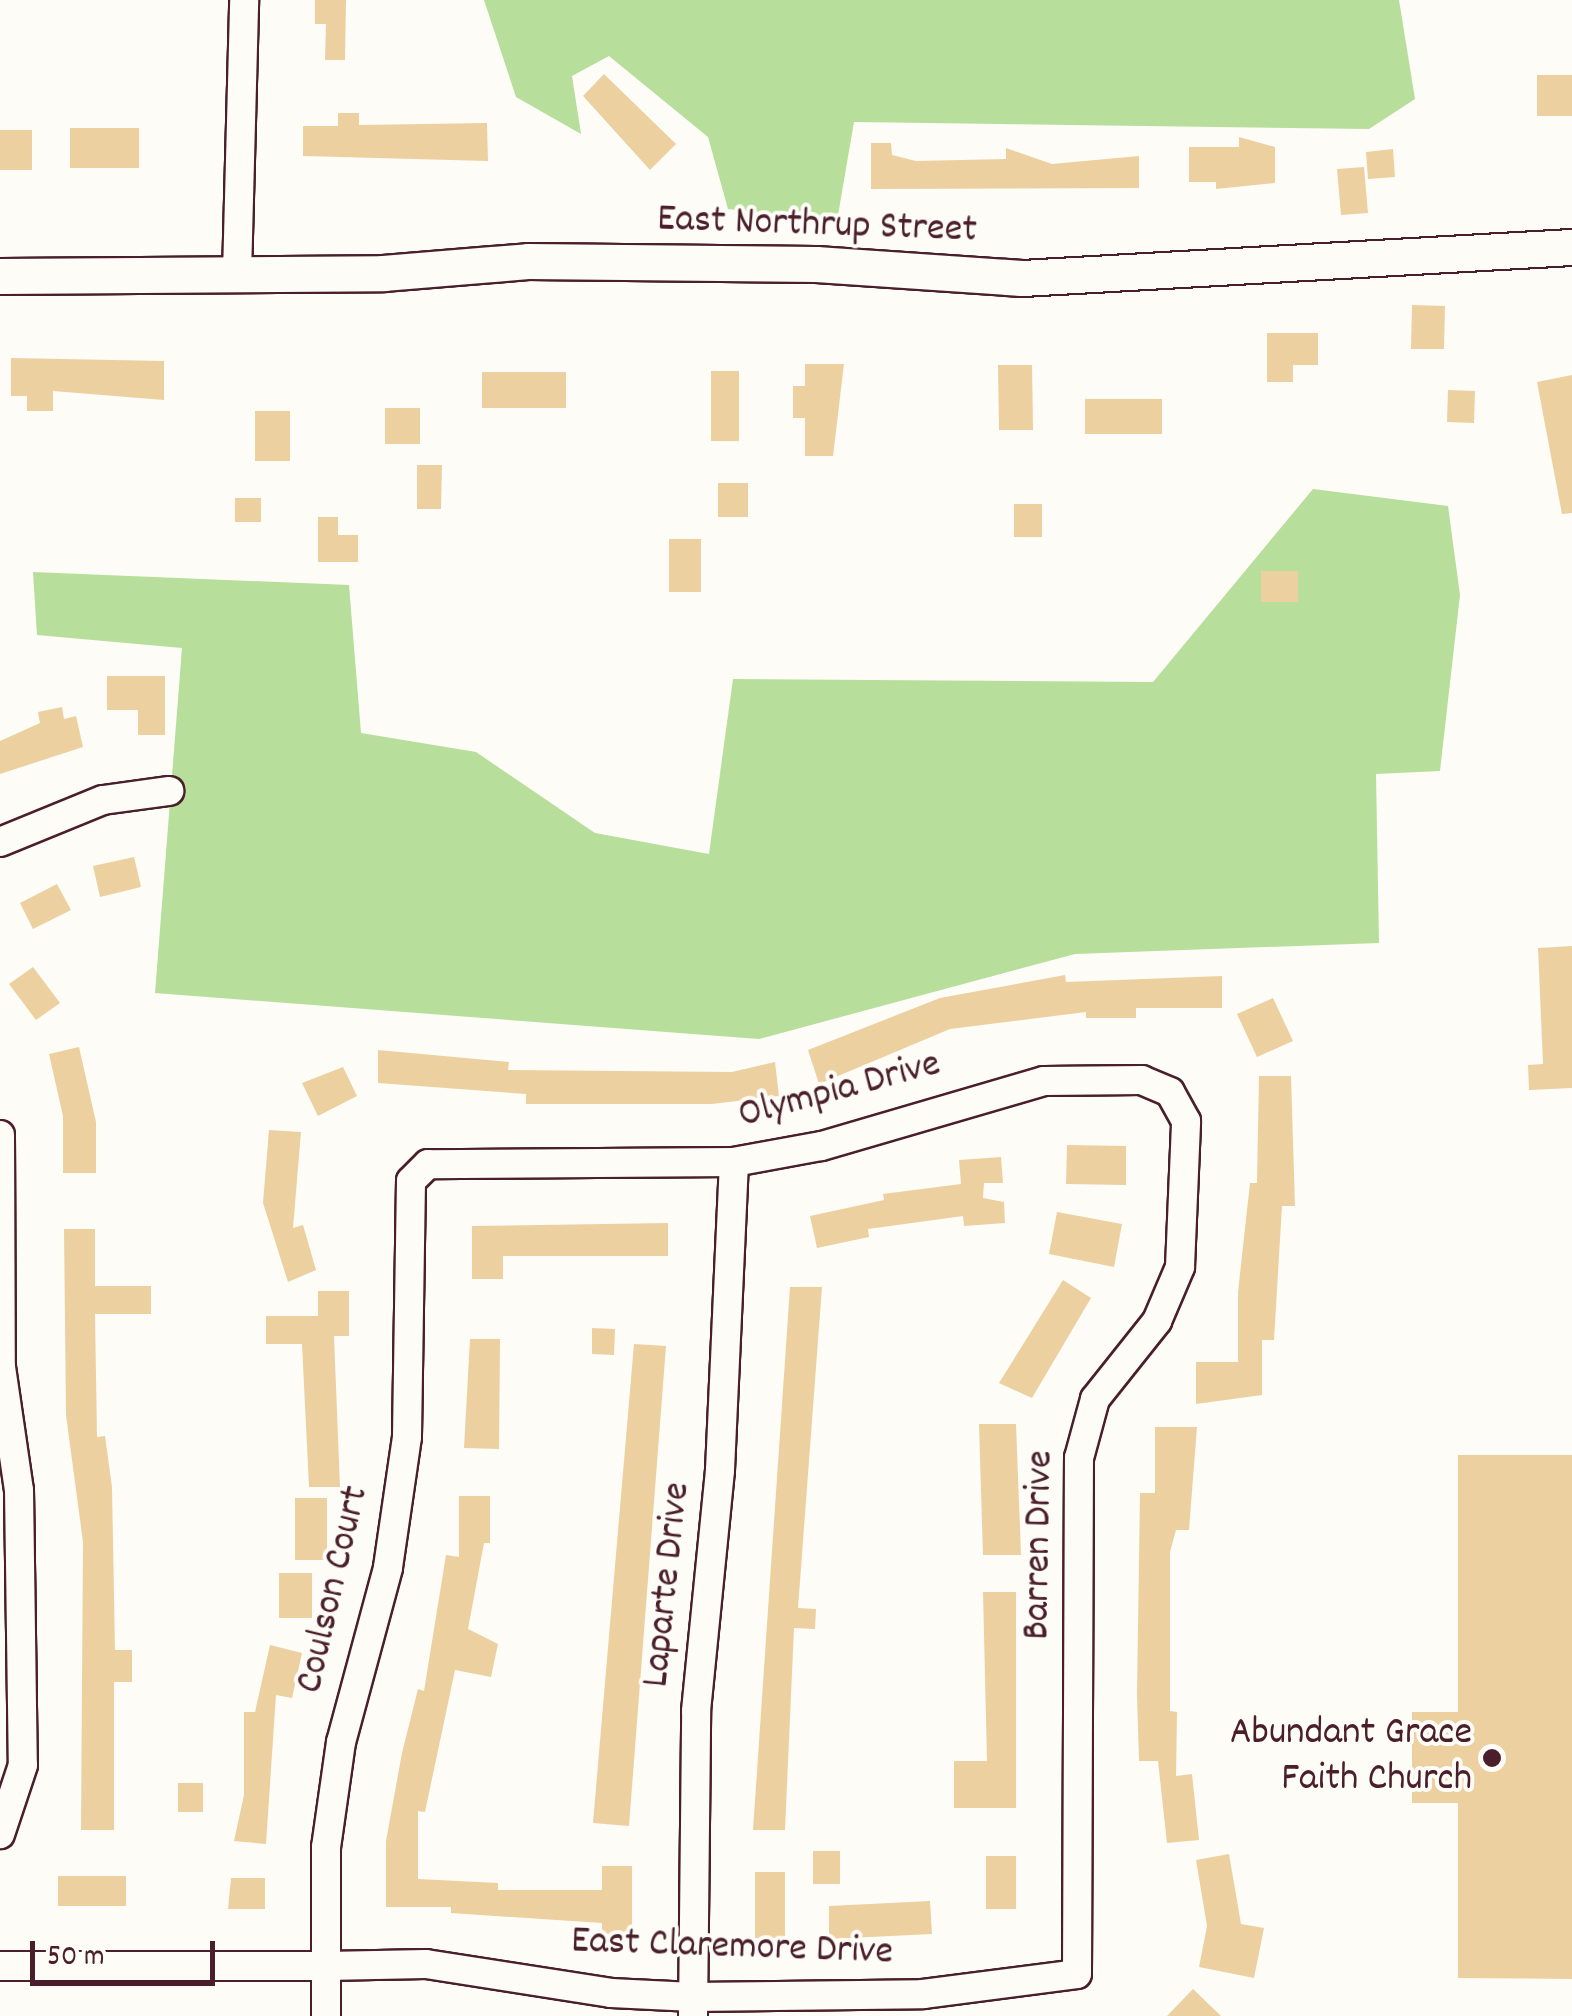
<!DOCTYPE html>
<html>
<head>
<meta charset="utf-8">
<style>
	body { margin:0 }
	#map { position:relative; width:1572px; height:2016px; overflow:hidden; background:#fdfcf7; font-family:Dekko,sans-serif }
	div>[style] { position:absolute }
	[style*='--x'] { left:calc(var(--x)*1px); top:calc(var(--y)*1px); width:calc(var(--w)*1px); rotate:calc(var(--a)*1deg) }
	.green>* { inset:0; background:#b7de9a }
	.building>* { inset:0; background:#edd0a0 }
	.roads { filter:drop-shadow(2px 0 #4a1f2b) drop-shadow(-2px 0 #4a1f2b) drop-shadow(0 2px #4a1f2b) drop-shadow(0 -2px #4a1f2b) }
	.minor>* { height:28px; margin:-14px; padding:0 14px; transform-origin:14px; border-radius:14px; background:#fdfcf7 }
	.tertiary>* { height:35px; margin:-17.5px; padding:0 17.5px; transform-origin:17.5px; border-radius:17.5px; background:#fdfcf7 }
	.dots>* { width:28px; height:28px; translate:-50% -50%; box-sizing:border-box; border:5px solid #fdfcf7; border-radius:50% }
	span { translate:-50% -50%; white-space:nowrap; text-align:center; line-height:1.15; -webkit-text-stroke:8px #fdfcf7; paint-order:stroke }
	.street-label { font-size:40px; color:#4a1f2b }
	.poi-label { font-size:40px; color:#4a1f2b }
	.right { translate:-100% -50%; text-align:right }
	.scale { position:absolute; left:30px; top:1941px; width:185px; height:45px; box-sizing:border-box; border:5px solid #4a1f2b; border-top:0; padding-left:12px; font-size:30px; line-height:35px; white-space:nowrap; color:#4a1f2b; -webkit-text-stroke:8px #fdfcf7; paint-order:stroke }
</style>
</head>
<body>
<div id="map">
	<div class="green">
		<div style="clip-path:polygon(484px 0,1399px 0,1415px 99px,1369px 129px,854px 122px,837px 221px,728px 209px,708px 137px,609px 56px,572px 76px,581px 134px,516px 97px)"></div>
		<div style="clip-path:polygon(1313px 489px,1448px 506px,1460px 595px,1440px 771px,1376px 774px,1379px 943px,1075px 954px,759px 1039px,155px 993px,182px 648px,37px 635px,33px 572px,349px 585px,361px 733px,476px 752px,595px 833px,709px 854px,733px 679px,1153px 682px)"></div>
	</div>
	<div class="building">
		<div style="clip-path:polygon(315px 0,346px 0,345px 60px,325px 60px,326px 24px,315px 24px)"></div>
		<div style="clip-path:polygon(604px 74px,676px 144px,650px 170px,583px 96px)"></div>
		<div style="clip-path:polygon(1537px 75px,1572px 75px,1572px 116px,1537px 116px)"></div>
		<div style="clip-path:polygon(338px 113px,359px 113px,359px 125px,487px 123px,488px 161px,303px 156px,303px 126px,338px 126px)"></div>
		<div style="clip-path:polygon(70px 128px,139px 128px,139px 168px,70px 168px)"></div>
		<div style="clip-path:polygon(0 130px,32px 130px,32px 170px,0 170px)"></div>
		<div style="clip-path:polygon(1239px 137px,1275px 147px,1275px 183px,1216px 189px,1216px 182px,1189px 182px,1189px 147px,1239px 147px)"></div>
		<div style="clip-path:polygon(871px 143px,891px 143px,892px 155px,916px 161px,1006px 159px,1006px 148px,1052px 164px,1139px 156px,1139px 188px,871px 189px)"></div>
		<div style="clip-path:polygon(1393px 149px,1395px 177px,1368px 179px,1366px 152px)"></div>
		<div style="clip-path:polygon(1364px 167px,1368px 213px,1341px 215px,1337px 169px)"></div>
		<div style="clip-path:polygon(1412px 305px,1445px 306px,1444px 349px,1411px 349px)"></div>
		<div style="clip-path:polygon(1267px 333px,1318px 333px,1318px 365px,1293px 365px,1293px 382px,1267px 382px)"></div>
		<div style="clip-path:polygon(11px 358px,164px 361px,164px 400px,53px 391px,53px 411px,27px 411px,27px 396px,11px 396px)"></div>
		<div style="clip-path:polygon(805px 364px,844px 364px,833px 456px,805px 456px,805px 418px,793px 418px,793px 386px,805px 386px)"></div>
		<div style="clip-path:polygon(998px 365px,1032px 365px,1033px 430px,999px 430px)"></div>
		<div style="clip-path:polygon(711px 371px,739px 371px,739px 441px,711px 441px)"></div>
		<div style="clip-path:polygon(482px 372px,566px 372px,566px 408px,482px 408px)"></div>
		<div style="clip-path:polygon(1572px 375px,1572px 513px,1562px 514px,1537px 382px)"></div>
		<div style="clip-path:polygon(1448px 390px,1475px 391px,1474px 423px,1447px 422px)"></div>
		<div style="clip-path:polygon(1085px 399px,1162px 399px,1162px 434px,1085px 434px)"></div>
		<div style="clip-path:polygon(385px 408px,420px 408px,420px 444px,385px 444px)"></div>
		<div style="clip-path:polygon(255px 411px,290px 411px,290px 461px,255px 461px)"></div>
		<div style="clip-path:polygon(417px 465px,442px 465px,441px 509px,417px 509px)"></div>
		<div style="clip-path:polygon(718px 483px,748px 483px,748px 517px,718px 517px)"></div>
		<div style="clip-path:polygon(235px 498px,261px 498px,261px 522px,235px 522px)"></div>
		<div style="clip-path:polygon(1014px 504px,1042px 504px,1042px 537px,1014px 537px)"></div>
		<div style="clip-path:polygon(318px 517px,338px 517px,338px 535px,358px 535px,358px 562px,318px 562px)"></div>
		<div style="clip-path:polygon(669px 539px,701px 539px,701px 592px,669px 592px)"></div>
		<div style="clip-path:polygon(1261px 571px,1298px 571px,1298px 602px,1261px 602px)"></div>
		<div style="clip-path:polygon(107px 676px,165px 676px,165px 735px,138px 735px,138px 710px,107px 710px)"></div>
		<div style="clip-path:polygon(62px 707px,64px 719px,76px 716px,83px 747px,0 774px,0 741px,40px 723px,38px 712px)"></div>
		<div style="clip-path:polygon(134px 857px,141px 887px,100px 897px,93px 866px)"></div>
		<div style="clip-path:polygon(57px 884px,71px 910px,33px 929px,20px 903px)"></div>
		<div style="clip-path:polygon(1572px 946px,1572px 1088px,1529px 1090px,1528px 1065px,1543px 1064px,1538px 948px)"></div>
		<div style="clip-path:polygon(33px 967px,60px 1003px,36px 1020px,9px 984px)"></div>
		<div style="clip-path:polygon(1065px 975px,1066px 982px,1222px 976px,1222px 1008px,1136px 1008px,1136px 1018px,1086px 1018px,1086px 1012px,950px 1029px,819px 1084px,808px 1050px,940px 998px)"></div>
		<div style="clip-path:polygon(1273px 998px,1293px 1041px,1257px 1057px,1237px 1014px)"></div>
		<div style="clip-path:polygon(79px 1047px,96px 1122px,96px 1173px,63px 1173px,63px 1116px,49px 1054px)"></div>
		<div style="clip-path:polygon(378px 1050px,509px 1062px,508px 1070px,732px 1072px,775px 1062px,779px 1096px,712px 1104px,526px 1104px,526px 1094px,378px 1083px)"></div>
		<div style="clip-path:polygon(343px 1067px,357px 1096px,318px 1116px,302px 1083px)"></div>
		<div style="clip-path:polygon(1259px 1076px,1291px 1076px,1295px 1206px,1282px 1206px,1274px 1340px,1262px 1340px,1262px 1395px,1196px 1404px,1196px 1362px,1238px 1362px,1238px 1292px,1250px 1183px,1257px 1183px)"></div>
		<div style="clip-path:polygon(269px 1130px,301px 1132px,293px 1228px,303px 1225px,316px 1270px,288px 1282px,263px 1203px)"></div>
		<div style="clip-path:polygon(1067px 1145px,1126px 1146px,1126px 1185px,1066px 1184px)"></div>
		<div style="clip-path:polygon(1001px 1157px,1003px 1183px,984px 1183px,983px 1198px,1004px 1202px,1005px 1223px,964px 1226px,963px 1216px,868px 1229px,869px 1237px,817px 1248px,810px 1216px,884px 1200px,883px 1194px,961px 1184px,959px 1160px)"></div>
		<div style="clip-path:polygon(1057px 1212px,1122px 1224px,1114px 1267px,1049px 1254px)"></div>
		<div style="clip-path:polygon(668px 1223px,668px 1256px,503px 1256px,503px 1279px,472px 1279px,472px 1226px)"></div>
		<div style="clip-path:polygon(64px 1229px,95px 1229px,95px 1286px,151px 1286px,151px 1314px,95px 1314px,97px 1437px,105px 1436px,112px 1487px,115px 1650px,132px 1650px,132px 1682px,114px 1682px,114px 1830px,81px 1830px,83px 1542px,66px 1415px)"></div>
		<div style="clip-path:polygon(1063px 1280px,1091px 1298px,1032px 1398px,999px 1383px)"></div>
		<div style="clip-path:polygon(790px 1287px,822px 1287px,798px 1608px,816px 1609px,815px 1629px,794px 1628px,785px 1830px,753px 1830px)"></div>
		<div style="clip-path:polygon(318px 1291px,349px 1291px,349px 1336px,334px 1336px,340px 1487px,309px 1487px,302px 1344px,266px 1344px,266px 1316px,318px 1316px)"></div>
		<div style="clip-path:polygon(592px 1328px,615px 1329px,614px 1355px,592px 1354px)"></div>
		<div style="clip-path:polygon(470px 1339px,500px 1339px,499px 1449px,464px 1448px)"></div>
		<div style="clip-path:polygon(634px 1344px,666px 1346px,629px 1826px,593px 1823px)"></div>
		<div style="clip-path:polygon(979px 1424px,1016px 1424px,1021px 1555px,983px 1555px)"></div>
		<div style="clip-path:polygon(1155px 1427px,1197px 1427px,1189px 1530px,1176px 1530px,1170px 1552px,1170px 1711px,1177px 1712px,1176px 1776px,1192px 1774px,1199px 1840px,1167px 1843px,1158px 1761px,1139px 1761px,1137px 1694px,1140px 1493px,1155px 1493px)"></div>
		<div style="clip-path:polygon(1458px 1455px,1572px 1455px,1572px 1979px,1458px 1978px,1458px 1803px,1412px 1803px,1412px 1712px,1458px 1712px)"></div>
		<div style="clip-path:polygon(459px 1496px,490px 1496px,490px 1543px,484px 1543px,468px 1629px,498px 1644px,491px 1677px,455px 1670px,425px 1812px,418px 1811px,418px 1879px,498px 1883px,498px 1890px,602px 1890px,602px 1866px,632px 1866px,632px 1934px,602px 1934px,602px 1923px,451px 1913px,451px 1907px,386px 1907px,386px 1841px,402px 1753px,418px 1689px,424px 1691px,446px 1555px,459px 1557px)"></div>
		<div style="clip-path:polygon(295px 1498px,327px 1498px,327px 1560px,295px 1560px)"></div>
		<div style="clip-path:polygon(279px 1573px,312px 1573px,312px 1618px,279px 1618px)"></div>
		<div style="clip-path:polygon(983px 1592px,1016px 1592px,1016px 1808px,954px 1808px,954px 1761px,987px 1761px)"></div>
		<div style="clip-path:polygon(270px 1645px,302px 1653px,292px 1698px,276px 1695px,266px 1844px,234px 1841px,244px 1795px,244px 1712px,255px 1712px)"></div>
		<div style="clip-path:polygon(178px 1783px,203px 1783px,203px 1812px,178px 1812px)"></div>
		<div style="clip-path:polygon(813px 1851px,840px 1851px,840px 1884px,813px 1884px)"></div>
		<div style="clip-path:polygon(1229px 1854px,1241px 1924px,1264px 1928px,1254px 1978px,1199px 1967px,1207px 1926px,1196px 1860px)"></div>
		<div style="clip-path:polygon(986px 1856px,1016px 1856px,1016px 1909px,986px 1909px)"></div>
		<div style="clip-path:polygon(755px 1872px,785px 1872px,785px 1938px,755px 1938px)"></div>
		<div style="clip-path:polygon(58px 1876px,126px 1876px,126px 1906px,58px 1906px)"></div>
		<div style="clip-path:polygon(231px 1878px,265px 1878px,265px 1909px,228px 1909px)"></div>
		<div style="clip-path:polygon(930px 1901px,932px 1934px,829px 1939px,829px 1906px)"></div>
		<div style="clip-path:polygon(1193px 1989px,1221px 2016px,1167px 2016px)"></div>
	</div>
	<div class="roads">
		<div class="minor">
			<div style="--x:237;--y:275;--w:275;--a:-88.5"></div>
			<div style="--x:0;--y:842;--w:111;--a:-22.2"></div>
			<div style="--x:103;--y:800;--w:67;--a:-7.8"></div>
			<div style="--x:0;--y:1135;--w:232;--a:89.8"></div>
			<div style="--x:1;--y:1367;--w:124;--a:81.7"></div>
			<div style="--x:19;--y:1490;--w:275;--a:89.2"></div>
			<div style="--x:23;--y:1765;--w:73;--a:108.4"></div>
			<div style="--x:0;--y:1966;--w:326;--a:0"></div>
			<div style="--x:326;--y:1966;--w:100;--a:-1.1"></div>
			<div style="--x:426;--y:1964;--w:187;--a:8.9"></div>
			<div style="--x:611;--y:1993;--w:82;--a:2.8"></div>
			<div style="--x:693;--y:1997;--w:230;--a:-0.7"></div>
			<div style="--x:923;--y:1994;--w:155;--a:-7.4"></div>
			<div style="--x:1077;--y:1974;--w:516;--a:-89.78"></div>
			<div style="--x:1079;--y:1458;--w:61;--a:-74.8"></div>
			<div style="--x:1095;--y:1399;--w:100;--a:-51.5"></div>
			<div style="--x:1157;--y:1321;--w:59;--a:-66.9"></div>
			<div style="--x:1180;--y:1267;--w:146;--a:-87.6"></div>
			<div style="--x:1186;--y:1121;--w:33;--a:-119"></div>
			<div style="--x:1170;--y:1092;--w:30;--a:-157"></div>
			<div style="--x:1142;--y:1080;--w:98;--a:179.4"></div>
			<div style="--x:1044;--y:1081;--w:232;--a:163.7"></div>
			<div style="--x:821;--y:1146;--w:88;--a:169.6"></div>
			<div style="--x:734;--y:1162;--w:306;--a:179.6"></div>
			<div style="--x:428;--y:1164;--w:24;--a:135"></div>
			<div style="--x:411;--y:1181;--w:256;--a:90.9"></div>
			<div style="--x:407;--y:1437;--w:132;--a:98.3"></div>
			<div style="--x:388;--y:1568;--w:180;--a:105.1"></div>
			<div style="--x:341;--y:1742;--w:106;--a:98.1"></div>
			<div style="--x:326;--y:1847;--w:169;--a:90"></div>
			<div style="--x:693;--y:2016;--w:305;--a:-89.4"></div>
			<div style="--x:696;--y:1711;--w:242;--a:-84.3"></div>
			<div style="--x:720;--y:1470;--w:308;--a:-87.4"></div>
		</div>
		<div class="tertiary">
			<div style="--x:0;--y:276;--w:383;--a:-0.4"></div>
			<div style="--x:383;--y:273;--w:145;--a:-4.7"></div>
			<div style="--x:528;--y:261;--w:288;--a:0.6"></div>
			<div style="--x:816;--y:264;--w:206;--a:3.9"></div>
			<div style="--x:1022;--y:278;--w:551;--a:-3.23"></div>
		</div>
	</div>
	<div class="dots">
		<div style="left:1492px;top:1758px;background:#4a1f2b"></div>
	</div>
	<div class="street-label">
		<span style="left:817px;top:227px;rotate:2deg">East Northrup Street</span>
		<span style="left:840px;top:1092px;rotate:-15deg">Olympia Drive</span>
		<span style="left:1041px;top:1545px;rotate:-89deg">Barren Drive</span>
		<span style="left:669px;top:1585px;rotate:-84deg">Laparte Drive</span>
		<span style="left:335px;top:1590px;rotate:-77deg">Coulson Court</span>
		<span style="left:732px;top:1949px;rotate:2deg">East Claremore Drive</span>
	</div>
	<div class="poi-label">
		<span class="right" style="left:1472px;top:1758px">Abundant Grace<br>Faith Church</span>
	</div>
	<div class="scale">50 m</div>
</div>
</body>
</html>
